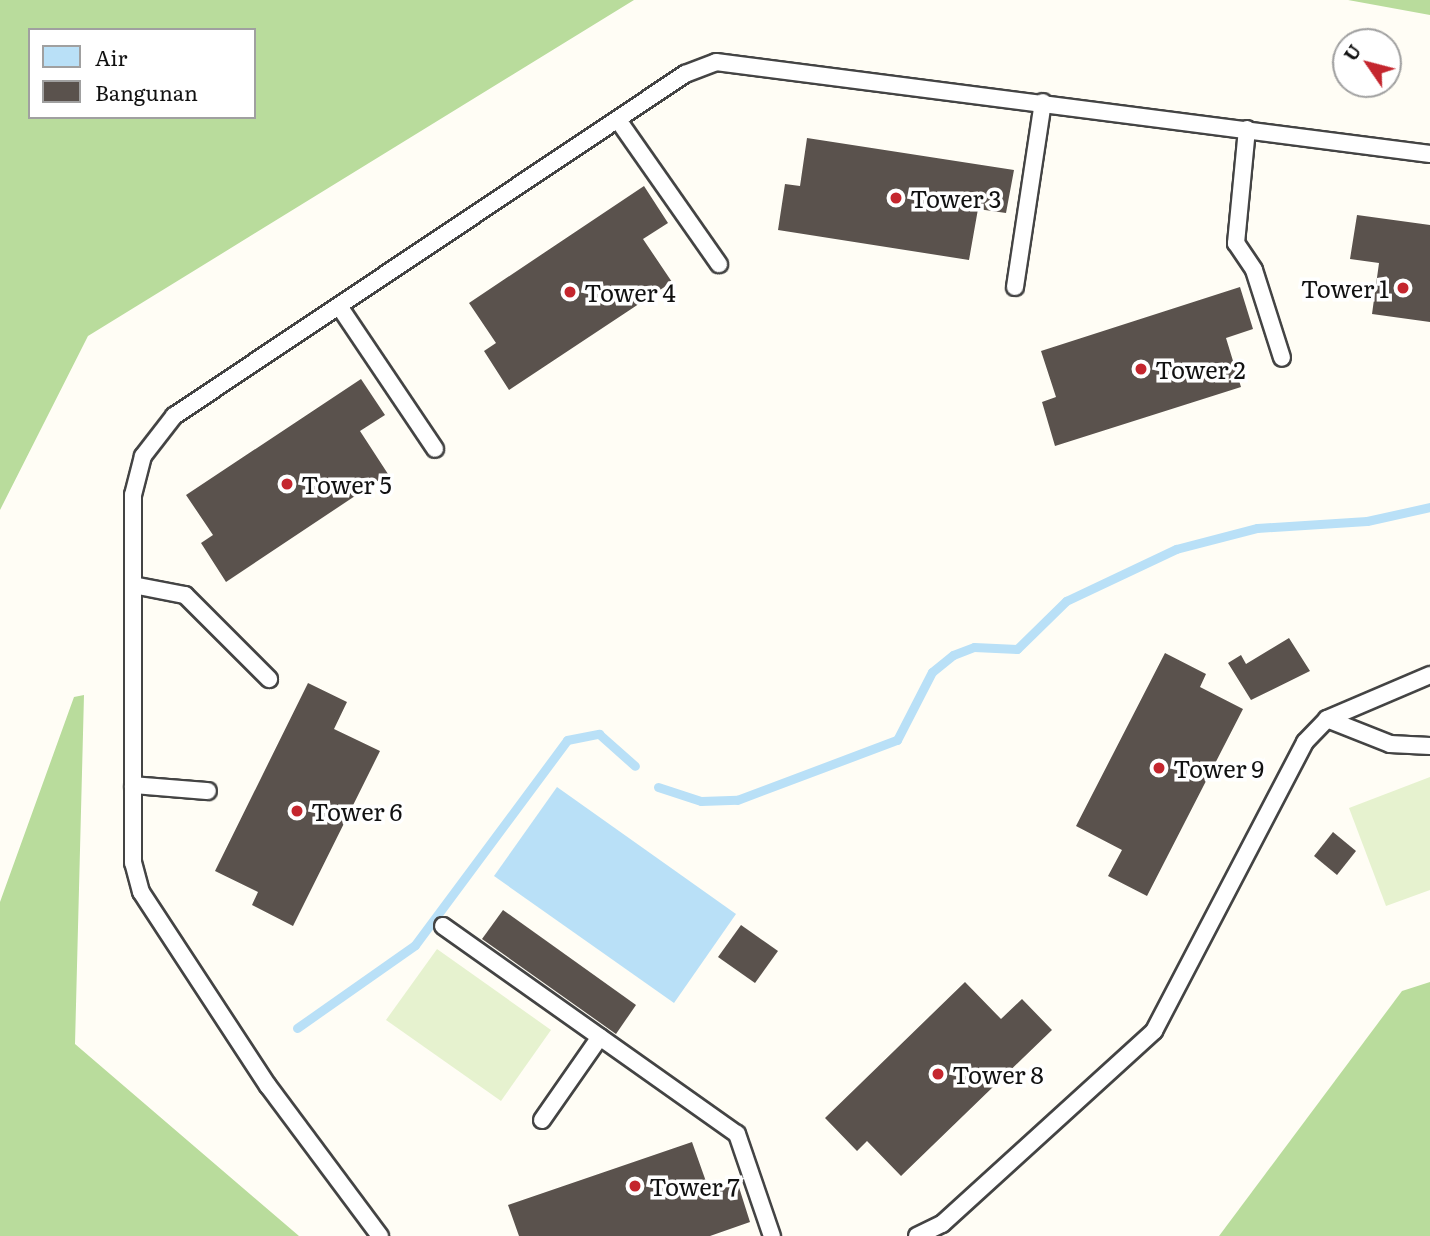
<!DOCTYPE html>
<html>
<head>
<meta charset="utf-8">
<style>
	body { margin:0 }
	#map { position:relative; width:1430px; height:1236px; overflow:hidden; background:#fffdf5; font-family:Literata,serif }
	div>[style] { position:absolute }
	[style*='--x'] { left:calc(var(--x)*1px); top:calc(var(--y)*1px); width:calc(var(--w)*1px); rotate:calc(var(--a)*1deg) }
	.forest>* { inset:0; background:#b9dc9c }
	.pitch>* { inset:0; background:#e6f2cf }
	.water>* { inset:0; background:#b9e0f7 }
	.stream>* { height:9px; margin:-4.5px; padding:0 4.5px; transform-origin:4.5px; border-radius:4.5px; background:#b9e0f7 }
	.building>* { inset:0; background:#5a524d }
	.roads { filter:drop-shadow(2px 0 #444) drop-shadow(-2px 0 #444) drop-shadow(0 2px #444) drop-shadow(0 -2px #444) }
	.lane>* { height:16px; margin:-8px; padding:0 8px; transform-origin:8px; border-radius:8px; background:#fff }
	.dots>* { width:19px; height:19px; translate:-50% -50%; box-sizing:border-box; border:4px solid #fff; border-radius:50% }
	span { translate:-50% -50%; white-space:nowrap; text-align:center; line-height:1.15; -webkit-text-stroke:7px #fff; paint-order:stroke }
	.poi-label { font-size:24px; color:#111 }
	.left { translate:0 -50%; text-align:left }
	.right { translate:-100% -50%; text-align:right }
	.legend { position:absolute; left:28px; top:28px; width:228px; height:91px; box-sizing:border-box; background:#fff; border:2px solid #a0a0a0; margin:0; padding:9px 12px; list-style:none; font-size:21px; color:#111 }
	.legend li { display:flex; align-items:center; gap:14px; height:35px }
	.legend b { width:35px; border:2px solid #a0a0a0 }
	.north { position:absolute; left:1332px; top:28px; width:70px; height:70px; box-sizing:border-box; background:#fff; border:2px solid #a0a0a0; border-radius:50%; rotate:305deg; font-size:19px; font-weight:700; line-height:28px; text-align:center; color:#111 }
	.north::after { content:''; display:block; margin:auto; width:24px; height:32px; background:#c4262e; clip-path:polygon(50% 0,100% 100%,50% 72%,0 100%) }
</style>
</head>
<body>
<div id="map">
	<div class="forest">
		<div style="clip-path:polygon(evenodd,0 0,634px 0,88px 336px,0 510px,0 0,30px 30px,254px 30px,254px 117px,30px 117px,30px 30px)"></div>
		<div style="clip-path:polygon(1348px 0,1430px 0,1430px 15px)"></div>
		<div style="clip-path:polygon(84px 695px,75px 1044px,299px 1236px,0 1236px,0 902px,74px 697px)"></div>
		<div style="clip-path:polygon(1430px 982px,1430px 1236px,1219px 1236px,1402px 991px)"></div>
	</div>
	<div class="pitch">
		<div style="clip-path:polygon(1430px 777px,1430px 890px,1386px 906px,1349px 808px)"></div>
		<div style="clip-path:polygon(437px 949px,551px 1030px,501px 1101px,386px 1020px)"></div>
	</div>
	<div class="water">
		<div style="clip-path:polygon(557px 787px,736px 914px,674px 1003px,494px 876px)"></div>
	</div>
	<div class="stream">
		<div style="--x:658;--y:787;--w:45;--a:18"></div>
		<div style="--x:701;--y:801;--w:36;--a:-2"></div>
		<div style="--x:737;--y:800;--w:171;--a:-20.6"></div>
		<div style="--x:897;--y:740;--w:76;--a:-62.8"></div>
		<div style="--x:932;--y:672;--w:27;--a:-39"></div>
		<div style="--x:953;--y:655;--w:22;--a:-21"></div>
		<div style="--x:974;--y:647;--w:43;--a:2.7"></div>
		<div style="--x:1017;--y:649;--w:69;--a:-44.4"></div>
		<div style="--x:1066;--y:601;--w:122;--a:-25.3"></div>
		<div style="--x:1176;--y:549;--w:84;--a:-14.5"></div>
		<div style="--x:1257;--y:528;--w:110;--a:-3.6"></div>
		<div style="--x:1367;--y:521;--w:65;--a:-12.5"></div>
		<div style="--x:297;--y:1028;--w:144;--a:-35.1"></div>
		<div style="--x:415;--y:945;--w:255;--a:-53.4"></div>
		<div style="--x:567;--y:740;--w:33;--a:-11"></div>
		<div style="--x:599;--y:734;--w:48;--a:41.6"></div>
	</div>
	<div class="building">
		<div style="clip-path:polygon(807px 138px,1014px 170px,1006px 213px,978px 209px,969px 260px,778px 230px,785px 184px,800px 186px)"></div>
		<div style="clip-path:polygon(644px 186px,668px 223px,643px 239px,672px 282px,509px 390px,484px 351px,496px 343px,469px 303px)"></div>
		<div style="clip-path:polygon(1357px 215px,1430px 225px,1430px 322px,1372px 314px,1379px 263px,1350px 259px)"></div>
		<div style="clip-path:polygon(1240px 287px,1253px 329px,1226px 338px,1241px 387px,1055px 446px,1042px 402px,1056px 397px,1041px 351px)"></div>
		<div style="clip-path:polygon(361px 379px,385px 415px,360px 431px,388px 474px,226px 582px,201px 543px,213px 535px,186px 495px)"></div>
		<div style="clip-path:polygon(1289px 638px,1310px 671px,1251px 700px,1228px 663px,1241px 655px,1246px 664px)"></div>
		<div style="clip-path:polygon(1165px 653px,1206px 674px,1200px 687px,1243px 709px,1147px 896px,1108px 876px,1122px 850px,1076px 826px)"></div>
		<div style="clip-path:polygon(308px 683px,347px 702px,334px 729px,380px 751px,293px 926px,252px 905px,258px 892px,215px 871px)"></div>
		<div style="clip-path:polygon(1333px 832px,1356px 851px,1337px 875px,1314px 856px)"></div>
		<div style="clip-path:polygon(503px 910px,636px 1005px,616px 1034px,482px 939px)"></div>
		<div style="clip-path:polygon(741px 925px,778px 951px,755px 983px,718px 957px)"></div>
		<div style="clip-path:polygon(965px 982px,1001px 1019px,1022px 999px,1052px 1030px,901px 1176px,867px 1141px,857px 1151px,825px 1118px)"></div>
		<div style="clip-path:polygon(692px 1142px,709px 1190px,737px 1181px,750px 1222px,710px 1236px,519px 1236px,508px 1205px)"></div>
	</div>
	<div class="roads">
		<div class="lane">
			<div style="--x:618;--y:120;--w:176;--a:55"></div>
			<div style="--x:1247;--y:129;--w:115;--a:95.5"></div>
			<div style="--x:1236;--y:243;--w:32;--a:56"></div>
			<div style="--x:1254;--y:270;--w:92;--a:72.3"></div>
			<div style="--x:1015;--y:287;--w:187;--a:-81.4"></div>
			<div style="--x:339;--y:306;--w:172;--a:56.1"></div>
			<div style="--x:133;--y:585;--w:53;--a:10.9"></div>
			<div style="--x:185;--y:595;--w:119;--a:45"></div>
			<div style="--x:1327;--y:719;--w:68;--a:21.6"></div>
			<div style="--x:1390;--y:744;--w:40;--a:2.9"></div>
			<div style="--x:133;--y:785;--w:75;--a:4.6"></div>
			<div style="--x:443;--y:926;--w:360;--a:35.3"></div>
			<div style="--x:737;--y:1134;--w:108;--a:71.1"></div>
			<div style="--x:542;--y:1120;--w:101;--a:-55.1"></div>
			<div style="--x:380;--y:1236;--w:187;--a:-126.7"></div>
			<div style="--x:268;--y:1086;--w:232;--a:-123.2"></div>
			<div style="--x:141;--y:892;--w:30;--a:-105"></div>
			<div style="--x:133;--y:863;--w:368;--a:-90"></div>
			<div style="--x:133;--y:495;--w:40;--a:-75.6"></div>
			<div style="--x:143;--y:456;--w:51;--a:-52.2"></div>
			<div style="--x:174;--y:416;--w:615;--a:-33.79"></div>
			<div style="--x:685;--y:74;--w:33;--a:-21"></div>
			<div style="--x:716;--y:62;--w:720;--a:7.34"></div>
			<div style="--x:917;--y:1236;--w:28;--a:-26"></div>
			<div style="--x:942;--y:1224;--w:287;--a:-42.3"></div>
			<div style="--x:1154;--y:1031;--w:326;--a:-62.4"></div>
			<div style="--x:1305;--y:742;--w:32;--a:-46"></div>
			<div style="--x:1327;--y:719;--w:112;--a:-23.1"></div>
		</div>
	</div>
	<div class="dots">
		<div style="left:896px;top:198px;background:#c4262e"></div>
		<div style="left:1403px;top:288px;background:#c4262e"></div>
		<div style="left:570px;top:292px;background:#c4262e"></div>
		<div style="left:1141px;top:369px;background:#c4262e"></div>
		<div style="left:287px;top:484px;background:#c4262e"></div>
		<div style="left:1159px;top:768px;background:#c4262e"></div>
		<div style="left:297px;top:811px;background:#c4262e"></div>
		<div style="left:938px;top:1074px;background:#c4262e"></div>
		<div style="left:635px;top:1186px;background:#c4262e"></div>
	</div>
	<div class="poi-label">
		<span class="left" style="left:910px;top:198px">Tower 3</span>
		<span class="right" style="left:1389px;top:288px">Tower 1</span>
		<span class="left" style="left:584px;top:292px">Tower 4</span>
		<span class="left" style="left:1155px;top:369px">Tower 2</span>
		<span class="left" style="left:301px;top:484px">Tower 5</span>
		<span class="left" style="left:1173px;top:768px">Tower 9</span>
		<span class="left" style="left:311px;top:811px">Tower 6</span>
		<span class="left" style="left:952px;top:1074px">Tower 8</span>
		<span class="left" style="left:649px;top:1186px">Tower 7</span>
	</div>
	<ul class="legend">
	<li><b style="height:19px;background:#b9e0f7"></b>Air</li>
	<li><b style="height:19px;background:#5a524d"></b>Bangunan</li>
	</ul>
	<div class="north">U</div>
</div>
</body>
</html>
